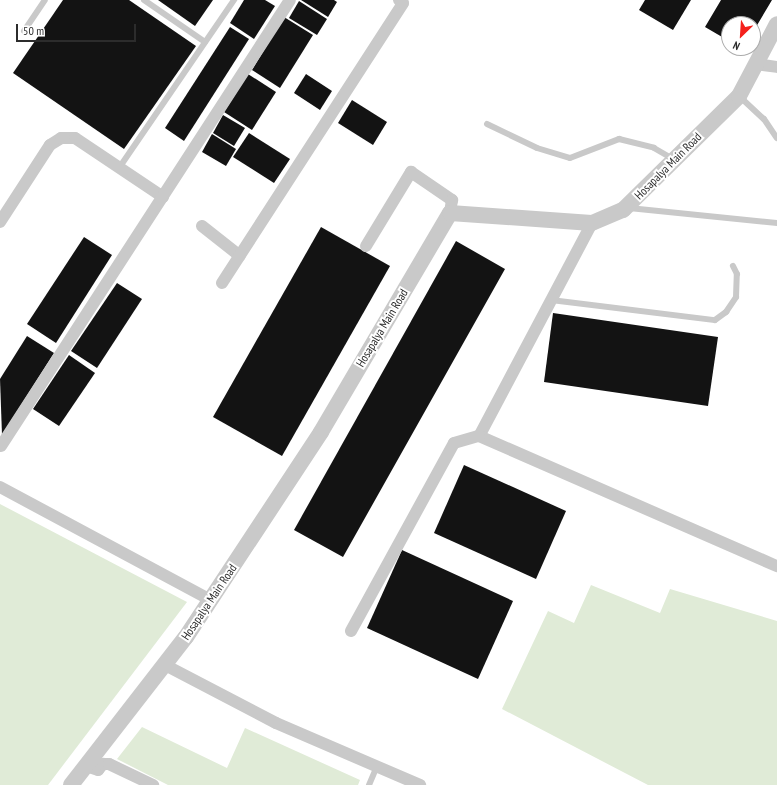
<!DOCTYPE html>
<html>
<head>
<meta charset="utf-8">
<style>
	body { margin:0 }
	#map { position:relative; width:777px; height:785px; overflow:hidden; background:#fff; font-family:"PT Sans Narrow",sans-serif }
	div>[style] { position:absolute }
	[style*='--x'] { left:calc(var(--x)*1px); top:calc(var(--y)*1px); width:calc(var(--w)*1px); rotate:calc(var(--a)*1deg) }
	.green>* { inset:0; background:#e0ebd7 }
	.building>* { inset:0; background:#131313 }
	.service>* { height:6px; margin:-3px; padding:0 3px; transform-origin:3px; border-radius:3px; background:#c9c9c9 }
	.minor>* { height:12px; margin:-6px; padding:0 6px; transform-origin:6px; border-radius:6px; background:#c9c9c9 }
	.tertiary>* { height:16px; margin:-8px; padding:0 8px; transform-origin:8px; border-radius:8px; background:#c9c9c9 }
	span { translate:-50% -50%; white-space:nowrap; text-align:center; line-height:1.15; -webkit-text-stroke:4px #fff; paint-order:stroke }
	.street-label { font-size:12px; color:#2c2c2c }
	.north { position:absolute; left:721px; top:16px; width:40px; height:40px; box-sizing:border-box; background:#fff; border:1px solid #ababab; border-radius:50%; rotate:205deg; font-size:11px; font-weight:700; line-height:16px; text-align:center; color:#2c2c2c }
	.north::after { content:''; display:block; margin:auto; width:14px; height:18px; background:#f4211c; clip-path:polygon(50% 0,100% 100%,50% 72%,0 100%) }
	.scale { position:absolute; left:16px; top:24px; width:120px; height:18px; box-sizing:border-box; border:2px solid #2c2c2c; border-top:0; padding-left:5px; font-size:12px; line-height:14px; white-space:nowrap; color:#2c2c2c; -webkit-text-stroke:3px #fff; paint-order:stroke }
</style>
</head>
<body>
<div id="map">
	<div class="green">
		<div style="clip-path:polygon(0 504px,187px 602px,48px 785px,0 785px)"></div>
		<div style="clip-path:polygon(591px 585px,660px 613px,670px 589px,777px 621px,777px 785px,648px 785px,502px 709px,548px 611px,574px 623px)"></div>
		<div style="clip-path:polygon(142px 727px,227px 768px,245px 728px,360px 780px,358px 785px,168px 785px,117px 759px)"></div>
	</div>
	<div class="building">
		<div style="clip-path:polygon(63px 0,129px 0,196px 46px,124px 149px,13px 73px)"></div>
		<div style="clip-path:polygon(158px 0,213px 0,195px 26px)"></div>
		<div style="clip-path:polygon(244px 0,265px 0,275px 6px,254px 39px,230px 23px)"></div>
		<div style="clip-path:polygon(301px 0,334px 0,337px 2px,328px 17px)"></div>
		<div style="clip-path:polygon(645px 0,691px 0,673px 30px,639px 10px)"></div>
		<div style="clip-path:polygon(721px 0,772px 0,753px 32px,753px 24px,729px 24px,729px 41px,705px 27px)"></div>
		<div style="clip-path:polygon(299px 1px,327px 19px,317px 35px,289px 18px)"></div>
		<div style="clip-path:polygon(284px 17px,313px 35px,280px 88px,252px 70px)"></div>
		<div style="clip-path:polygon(230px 27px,249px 39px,184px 141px,165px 128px)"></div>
		<div style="clip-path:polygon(248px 74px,276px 92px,252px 130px,224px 112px)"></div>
		<div style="clip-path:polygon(306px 74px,332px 91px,320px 110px,294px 93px)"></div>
		<div style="clip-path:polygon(352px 100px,387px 122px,373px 145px,338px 123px)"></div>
		<div style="clip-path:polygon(223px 115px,245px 128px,234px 146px,213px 133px)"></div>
		<div style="clip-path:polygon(249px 133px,290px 159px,274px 183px,233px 157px)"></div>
		<div style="clip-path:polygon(212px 134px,236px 149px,226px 166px,202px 152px)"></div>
		<div style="clip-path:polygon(321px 227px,390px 266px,282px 456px,213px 417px)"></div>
		<div style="clip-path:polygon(84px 237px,112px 255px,56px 343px,27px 324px)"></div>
		<div style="clip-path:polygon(456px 241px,505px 269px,343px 557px,294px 530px)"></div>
		<div style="clip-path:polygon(117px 283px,142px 299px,97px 368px,71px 351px)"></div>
		<div style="clip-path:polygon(553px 313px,718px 337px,708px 406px,544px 382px)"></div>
		<div style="clip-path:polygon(27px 336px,54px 353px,2px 435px,0 379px)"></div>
		<div style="clip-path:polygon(69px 355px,95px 373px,59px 426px,33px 409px)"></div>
		<div style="clip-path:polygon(464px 465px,566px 511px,536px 579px,434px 533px)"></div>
		<div style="clip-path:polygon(402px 550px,513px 601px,478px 679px,367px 628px)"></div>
	</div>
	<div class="service">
		<div style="--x:144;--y:0;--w:74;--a:34.5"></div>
		<div style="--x:24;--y:31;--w:37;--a:-56"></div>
		<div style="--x:739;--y:96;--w:34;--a:43"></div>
		<div style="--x:764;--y:119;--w:23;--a:56"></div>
		<div style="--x:487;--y:124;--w:55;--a:25.6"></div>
		<div style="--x:537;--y:148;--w:34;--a:17"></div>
		<div style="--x:570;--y:158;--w:53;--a:-21.2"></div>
		<div style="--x:619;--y:139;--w:36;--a:14"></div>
		<div style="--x:654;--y:148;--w:22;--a:30"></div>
		<div style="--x:119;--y:168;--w:204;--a:-55.6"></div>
		<div style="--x:629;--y:208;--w:149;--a:5.8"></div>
		<div style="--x:551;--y:300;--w:165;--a:7"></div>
		<div style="--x:715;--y:320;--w:14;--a:-36"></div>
		<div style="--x:726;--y:312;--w:18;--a:-56"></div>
		<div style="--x:736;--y:297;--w:23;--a:-88"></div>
		<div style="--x:737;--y:274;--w:9;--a:-117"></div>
		<div style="--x:369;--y:785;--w:21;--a:-67"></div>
	</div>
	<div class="minor">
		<div style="--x:756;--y:64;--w:21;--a:8"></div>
		<div style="--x:0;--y:222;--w:92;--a:-57"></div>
		<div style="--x:50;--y:145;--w:13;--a:-32"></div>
		<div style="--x:61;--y:138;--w:14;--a:0"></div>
		<div style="--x:75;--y:138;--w:106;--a:33.8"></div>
		<div style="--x:592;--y:223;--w:241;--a:117.9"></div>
		<div style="--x:479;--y:436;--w:325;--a:23.6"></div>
		<div style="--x:202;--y:226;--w:48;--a:38.3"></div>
		<div style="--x:366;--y:246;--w:87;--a:-58.7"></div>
		<div style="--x:411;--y:172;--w:50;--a:34.3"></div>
		<div style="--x:452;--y:200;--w:13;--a:99"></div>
		<div style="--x:222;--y:283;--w:333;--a:-57.1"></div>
		<div style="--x:403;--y:3;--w:5;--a:-143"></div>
		<div style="--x:1;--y:446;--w:531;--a:-57.06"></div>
		<div style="--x:0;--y:487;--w:239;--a:28.2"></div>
		<div style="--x:351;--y:631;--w:214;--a:-61.3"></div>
		<div style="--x:454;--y:443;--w:26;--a:-16"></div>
		<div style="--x:165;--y:665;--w:125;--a:27.6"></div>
		<div style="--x:276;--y:723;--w:157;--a:23.3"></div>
		<div style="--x:86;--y:766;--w:13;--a:18"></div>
		<div style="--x:98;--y:770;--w:8;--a:-50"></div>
		<div style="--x:103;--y:764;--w:6;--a:0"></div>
		<div style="--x:109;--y:764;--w:49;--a:25.5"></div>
	</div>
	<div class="tertiary">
		<div style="--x:71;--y:785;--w:187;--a:-52.2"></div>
		<div style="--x:186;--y:637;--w:245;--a:-56.6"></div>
		<div style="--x:321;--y:432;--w:254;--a:-59.5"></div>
		<div style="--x:450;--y:213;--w:142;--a:4"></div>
		<div style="--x:592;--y:223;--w:34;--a:-23"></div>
		<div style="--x:623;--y:210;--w:163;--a:-44.5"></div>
		<div style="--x:739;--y:96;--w:81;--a:-62.2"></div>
	</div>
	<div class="street-label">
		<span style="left:668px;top:166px;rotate:-45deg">Hosapalya Main Road</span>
		<span style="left:382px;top:328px;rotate:-59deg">Hosapalya Main Road</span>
		<span style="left:209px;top:602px;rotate:-56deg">Hosapalya Main Road</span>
	</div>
	<div class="north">N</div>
	<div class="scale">50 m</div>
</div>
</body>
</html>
